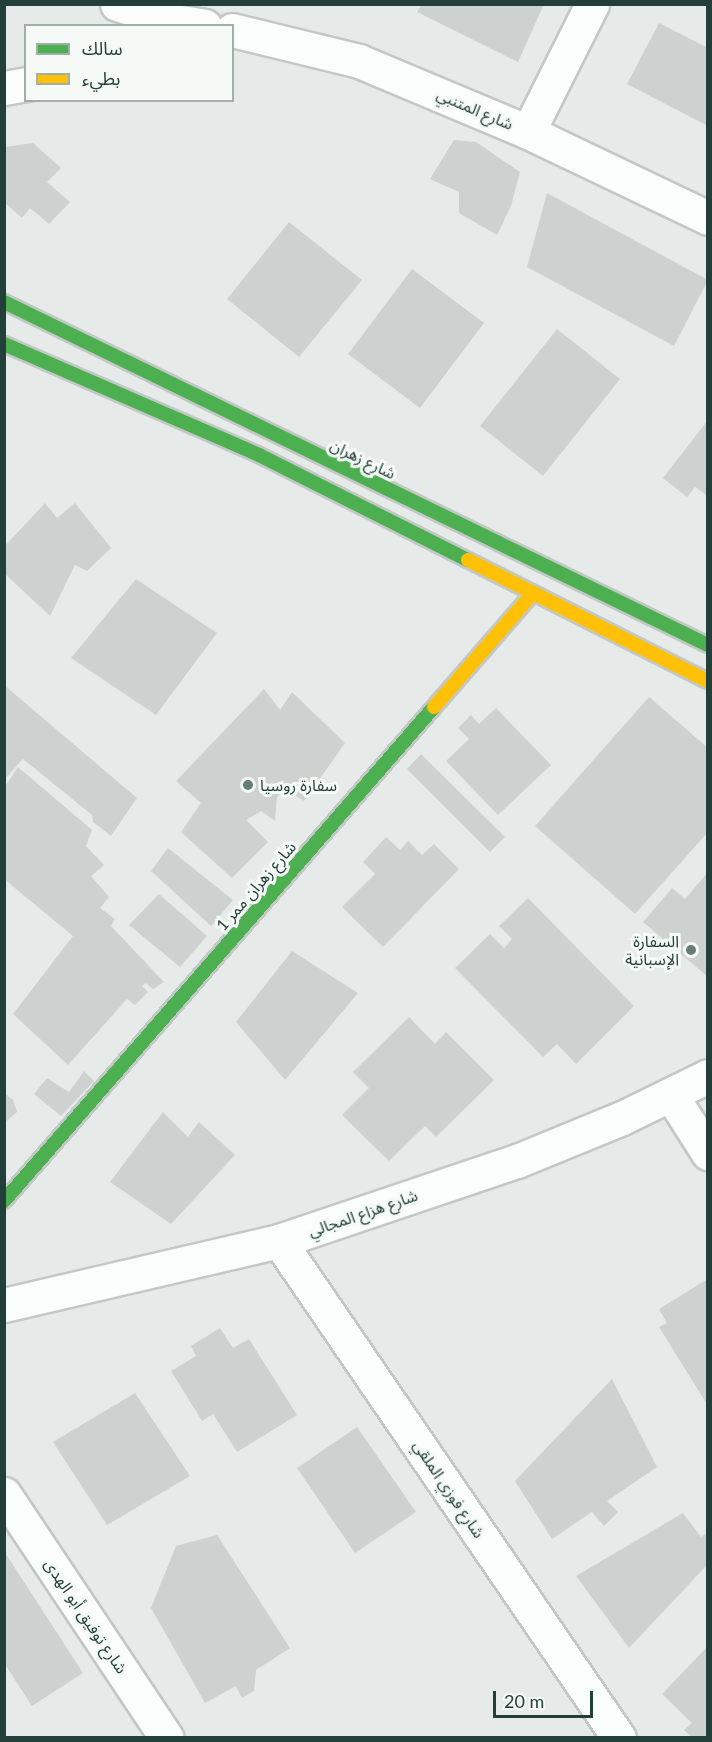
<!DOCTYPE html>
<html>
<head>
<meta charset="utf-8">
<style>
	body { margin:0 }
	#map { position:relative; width:712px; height:1742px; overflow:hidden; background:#e6ebe9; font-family:Lato,"Noto Sans Arabic",sans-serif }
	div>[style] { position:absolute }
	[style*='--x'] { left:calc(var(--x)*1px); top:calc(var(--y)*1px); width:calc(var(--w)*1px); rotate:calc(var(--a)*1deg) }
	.building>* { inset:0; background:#cdd2d0 }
	.roads { filter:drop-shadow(2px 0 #c3c8c6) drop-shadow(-2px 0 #c3c8c6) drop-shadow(0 2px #c3c8c6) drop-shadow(0 -2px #c3c8c6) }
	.street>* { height:33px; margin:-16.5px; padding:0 16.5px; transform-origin:16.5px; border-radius:16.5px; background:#fbfcfc }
	.fast>* { height:14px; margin:-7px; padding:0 7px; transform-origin:7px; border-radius:7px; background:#4caf50 }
	.slow>* { height:14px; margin:-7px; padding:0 7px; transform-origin:7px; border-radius:7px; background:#ffc107 }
	.dots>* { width:16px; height:16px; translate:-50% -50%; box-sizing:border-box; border:3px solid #f5faf7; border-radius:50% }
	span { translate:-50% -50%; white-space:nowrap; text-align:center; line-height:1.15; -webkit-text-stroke:6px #f5faf7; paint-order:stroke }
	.street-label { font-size:16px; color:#233f39 }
	.poi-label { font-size:16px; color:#233f39 }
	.left { translate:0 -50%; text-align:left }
	.right { translate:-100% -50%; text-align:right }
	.frame { position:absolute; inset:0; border:6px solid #233f39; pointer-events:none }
	.legend { position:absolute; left:24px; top:24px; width:210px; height:78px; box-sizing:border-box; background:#f5faf7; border:2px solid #a1afab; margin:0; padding:8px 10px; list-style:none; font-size:18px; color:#233f39 }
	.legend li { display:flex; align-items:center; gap:12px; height:30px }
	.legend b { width:30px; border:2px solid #a1afab }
	.scale { position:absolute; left:493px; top:1691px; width:100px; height:27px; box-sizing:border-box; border:3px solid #233f39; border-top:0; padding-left:8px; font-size:18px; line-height:21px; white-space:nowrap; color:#233f39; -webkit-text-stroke:4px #f5faf7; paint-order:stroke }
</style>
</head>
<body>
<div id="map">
	<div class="building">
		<div style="clip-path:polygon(422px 4px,544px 4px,518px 62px,417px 12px)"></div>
		<div style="clip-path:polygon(659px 23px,708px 48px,708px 126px,627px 84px)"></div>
		<div style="clip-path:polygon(454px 140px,476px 142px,520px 172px,511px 206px,497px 235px,459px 213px,459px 192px,430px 179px)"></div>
		<div style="clip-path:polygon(33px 143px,61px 168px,47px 182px,70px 202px,49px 224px,30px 208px,22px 218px,4px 202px,4px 147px)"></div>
		<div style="clip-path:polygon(547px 193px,708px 280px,674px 346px,527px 267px)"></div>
		<div style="clip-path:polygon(289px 222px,362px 280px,299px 357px,227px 299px)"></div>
		<div style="clip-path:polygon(412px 269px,484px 323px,420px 408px,348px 354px)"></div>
		<div style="clip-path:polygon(557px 329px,620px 379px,543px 476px,480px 426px)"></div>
		<div style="clip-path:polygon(708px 420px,708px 496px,695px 487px,687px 497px,663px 478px)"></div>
		<div style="clip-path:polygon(45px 503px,57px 518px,75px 503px,111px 548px,87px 571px,75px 565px,50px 616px,4px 573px,4px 547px)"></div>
		<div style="clip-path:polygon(136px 579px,217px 633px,156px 715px,71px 658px)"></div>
		<div style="clip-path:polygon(4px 685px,137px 798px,111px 836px,93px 822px,92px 815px,23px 759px,4px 780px)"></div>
		<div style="clip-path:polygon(264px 689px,280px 710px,292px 692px,345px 743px,304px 801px,285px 789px,277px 797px,275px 821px,261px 811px,246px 820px,268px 842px,232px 878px,181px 832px,201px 803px,176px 781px)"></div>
		<div style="clip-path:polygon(649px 697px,708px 748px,708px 832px,635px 914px,535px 826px)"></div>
		<div style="clip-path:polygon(496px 708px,551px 765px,498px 815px,446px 761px,469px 739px,458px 728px,471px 715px,479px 724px)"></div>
		<div style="clip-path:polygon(421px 754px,505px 837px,490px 852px,407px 769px)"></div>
		<div style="clip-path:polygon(18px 767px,92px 830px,86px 846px,104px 865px,91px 876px,109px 897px,100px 908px,115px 919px,111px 926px,164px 982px,153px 989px,146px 983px,142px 986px,148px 992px,135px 1005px,127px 999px,68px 1065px,13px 1014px,73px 936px,4px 879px,4px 788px)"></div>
		<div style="clip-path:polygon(386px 837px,400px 850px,408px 841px,422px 855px,434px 844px,459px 869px,383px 947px,342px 907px,375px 874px,363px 862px)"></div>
		<div style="clip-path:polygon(168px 848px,233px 900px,211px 926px,151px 871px)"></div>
		<div style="clip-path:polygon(708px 872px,708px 977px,643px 922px,672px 888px,685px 899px)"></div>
		<div style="clip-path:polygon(159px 894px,207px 936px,180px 967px,129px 925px)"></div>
		<div style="clip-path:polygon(528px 898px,634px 1006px,576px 1064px,557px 1044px,543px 1057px,455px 968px,490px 934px,504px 948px,512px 939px,499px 926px)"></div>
		<div style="clip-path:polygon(292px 951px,358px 993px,285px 1080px,236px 1022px)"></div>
		<div style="clip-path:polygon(409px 1017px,435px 1044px,446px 1032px,494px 1080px,436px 1137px,425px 1126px,389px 1161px,342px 1115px,369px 1088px,353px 1072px)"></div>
		<div style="clip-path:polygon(84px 1071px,94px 1081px,61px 1116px,34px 1094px,47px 1078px,69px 1092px)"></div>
		<div style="clip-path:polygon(4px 1093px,13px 1100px,17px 1112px,4px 1123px)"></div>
		<div style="clip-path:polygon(163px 1112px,188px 1137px,199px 1122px,235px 1155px,171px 1224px,110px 1182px)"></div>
		<div style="clip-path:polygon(706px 1280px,708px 1284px,708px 1406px,659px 1327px,667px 1323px,659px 1309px)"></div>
		<div style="clip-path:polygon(220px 1328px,233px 1348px,249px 1339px,297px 1415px,237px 1452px,213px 1414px,202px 1421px,171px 1371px,196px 1356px,191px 1346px)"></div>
		<div style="clip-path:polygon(612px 1379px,657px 1467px,607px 1501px,618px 1512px,604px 1526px,592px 1512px,552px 1539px,515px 1481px)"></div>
		<div style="clip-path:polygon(135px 1393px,190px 1476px,107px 1525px,53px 1442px)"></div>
		<div style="clip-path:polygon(357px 1427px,416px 1512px,355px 1553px,297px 1468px)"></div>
		<div style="clip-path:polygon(683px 1513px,701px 1537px,708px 1532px,708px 1564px,629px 1648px,576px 1576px)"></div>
		<div style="clip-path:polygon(217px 1535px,290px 1648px,256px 1670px,254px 1691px,242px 1698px,236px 1686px,205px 1703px,151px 1608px,176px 1546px)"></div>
		<div style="clip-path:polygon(4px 1551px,83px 1673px,32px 1706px,4px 1663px)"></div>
		<div style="clip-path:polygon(708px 1646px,708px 1738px,693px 1738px,684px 1730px,692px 1723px,662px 1694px)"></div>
	</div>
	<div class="roads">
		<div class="street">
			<div style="--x:117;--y:4;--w:53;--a:17.4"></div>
			<div style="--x:168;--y:20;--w:37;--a:9"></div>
			<div style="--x:232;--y:30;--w:131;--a:13.7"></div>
			<div style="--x:359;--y:61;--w:183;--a:22.8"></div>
			<div style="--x:528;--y:132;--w:199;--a:25.5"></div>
			<div style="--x:4;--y:88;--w:22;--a:-10"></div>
			<div style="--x:528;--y:132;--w:143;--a:-63.4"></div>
			<div style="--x:671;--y:1095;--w:69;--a:57.5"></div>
			<div style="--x:279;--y:1241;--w:602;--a:55.62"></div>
			<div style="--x:4;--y:1305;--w:282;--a:-13.1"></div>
			<div style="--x:279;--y:1241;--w:251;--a:-18.6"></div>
			<div style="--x:517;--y:1161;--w:113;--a:-22.3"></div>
			<div style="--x:622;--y:1118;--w:96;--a:-26"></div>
			<div style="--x:4;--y:1494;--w:293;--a:56.3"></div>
		</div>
		<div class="fast">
			<div style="--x:4;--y:302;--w:783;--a:25.98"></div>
			<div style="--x:4;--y:344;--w:278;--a:23.5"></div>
			<div style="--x:259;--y:455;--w:234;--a:26.7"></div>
			<div style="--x:4;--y:1201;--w:655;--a:-48.96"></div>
		</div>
		<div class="slow">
			<div style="--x:468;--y:560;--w:269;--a:26.8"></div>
			<div style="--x:434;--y:707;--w:151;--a:-49"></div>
		</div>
	</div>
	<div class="dots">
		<div style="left:248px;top:785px;background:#677b77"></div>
		<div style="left:691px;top:950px;background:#677b77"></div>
	</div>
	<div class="street-label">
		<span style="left:475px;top:109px;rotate:23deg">شارع المتنبي</span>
		<span style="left:363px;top:459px;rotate:26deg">شارع زهران</span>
		<span style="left:256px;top:886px;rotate:-49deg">شارع زهران ممر 1</span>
		<span style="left:363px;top:1213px;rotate:-19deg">شارع هزاع المجالي</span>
		<span style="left:449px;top:1489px;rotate:56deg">شارع فوزي الملقي</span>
		<span style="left:86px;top:1616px;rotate:56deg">شارع توفيق أبو الهدى</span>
	</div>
	<div class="poi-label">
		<span class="left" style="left:260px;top:785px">سفارة روسيا</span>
		<span class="right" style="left:679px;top:950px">السفارة<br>الإسبانية</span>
	</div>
	<div class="frame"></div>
	<ul class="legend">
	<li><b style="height:8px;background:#4caf50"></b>سالك</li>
	<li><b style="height:8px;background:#ffc107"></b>بطيء</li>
	</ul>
	<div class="scale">20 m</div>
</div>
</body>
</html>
